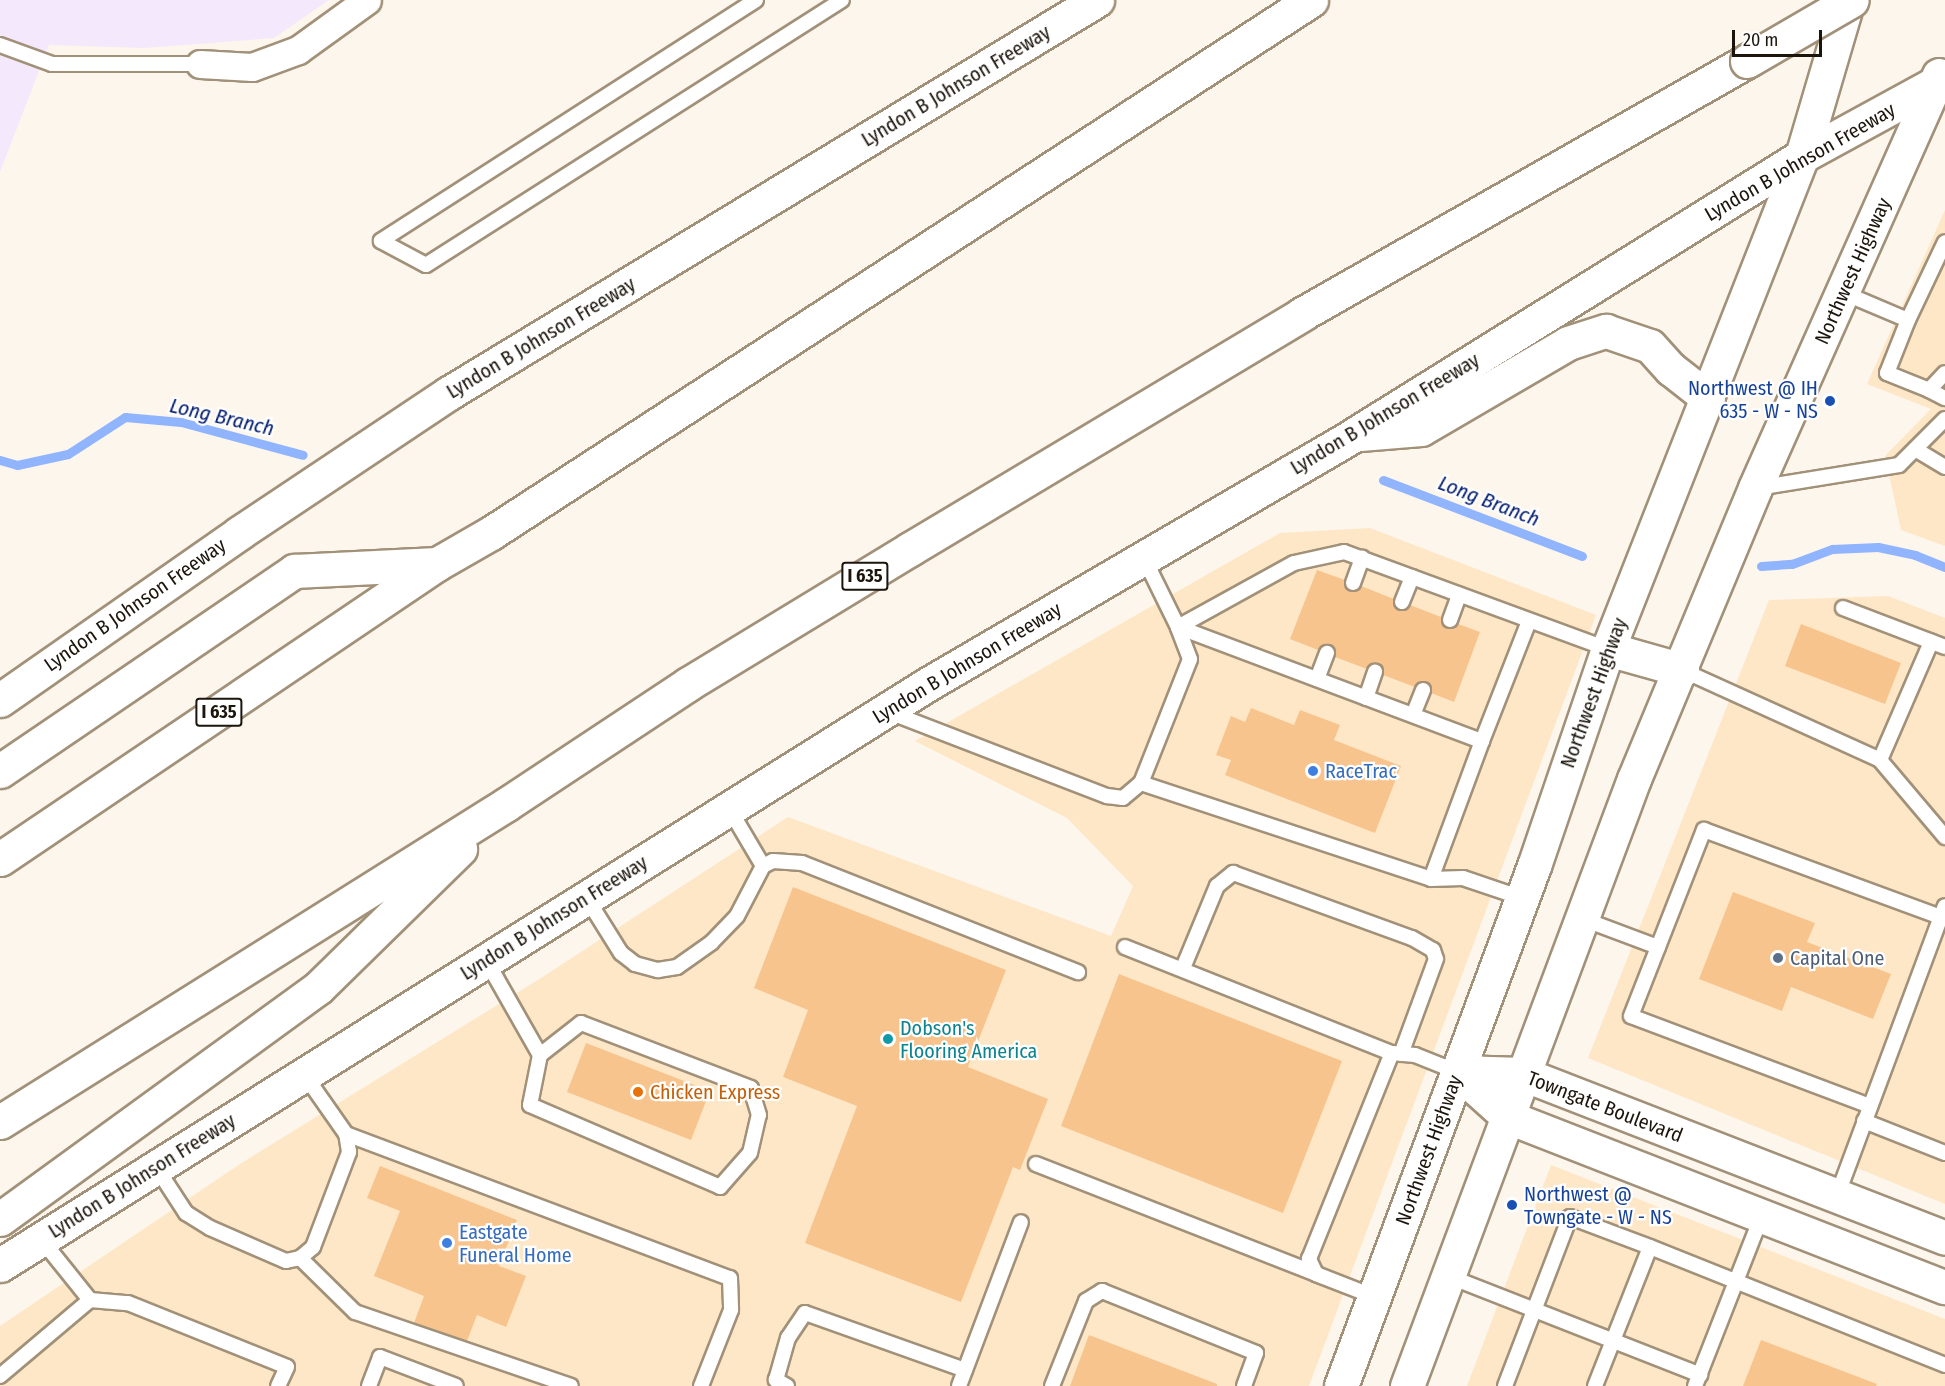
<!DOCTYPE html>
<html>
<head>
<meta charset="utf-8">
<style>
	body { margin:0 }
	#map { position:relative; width:1945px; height:1386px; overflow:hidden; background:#fdf6ec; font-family:"Fira Sans Condensed",sans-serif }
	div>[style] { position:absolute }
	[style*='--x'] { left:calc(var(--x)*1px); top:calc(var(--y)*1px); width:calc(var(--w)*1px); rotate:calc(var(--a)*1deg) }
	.built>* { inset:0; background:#fee7c6 }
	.industrial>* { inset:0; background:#f4e8fc }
	.stream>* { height:9px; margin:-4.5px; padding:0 4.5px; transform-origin:4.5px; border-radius:4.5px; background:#90b4fe }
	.building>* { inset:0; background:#f7c48e }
	.roads { filter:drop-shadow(2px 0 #a29179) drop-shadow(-2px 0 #a29179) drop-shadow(0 2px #a29179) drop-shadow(0 -2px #a29179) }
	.lane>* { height:14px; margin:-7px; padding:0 7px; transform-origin:7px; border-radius:7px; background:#fff }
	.street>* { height:27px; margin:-13.5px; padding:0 13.5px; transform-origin:13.5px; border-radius:13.5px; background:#fff }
	.secondary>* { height:33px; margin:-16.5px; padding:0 16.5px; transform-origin:16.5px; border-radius:16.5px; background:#fff }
	.highway>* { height:33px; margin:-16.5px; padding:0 16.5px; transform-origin:16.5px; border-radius:16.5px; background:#fff }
	.bridges { filter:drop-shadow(2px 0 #a29179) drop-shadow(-2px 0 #a29179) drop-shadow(0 2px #a29179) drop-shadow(0 -2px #a29179) }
	.highway-bridge>* { height:33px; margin:-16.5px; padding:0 16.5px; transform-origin:16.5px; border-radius:16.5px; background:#fff }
	.dots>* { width:16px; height:16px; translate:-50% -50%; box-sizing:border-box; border:3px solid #fff; border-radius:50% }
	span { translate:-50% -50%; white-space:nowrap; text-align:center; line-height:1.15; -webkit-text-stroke:4.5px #fff; paint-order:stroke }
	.shield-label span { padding:2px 4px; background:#fff; border:2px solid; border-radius:4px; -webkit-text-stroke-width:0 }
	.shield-label { font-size:18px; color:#1b150c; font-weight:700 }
	.street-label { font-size:20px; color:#1b150c }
	.transit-label { font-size:20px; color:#164399 }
	.right { translate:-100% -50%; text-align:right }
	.left { translate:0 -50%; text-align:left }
	.shop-label { font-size:20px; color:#366cbe }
	.service-label { font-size:20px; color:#4e5e75 }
	.culture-label { font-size:20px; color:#0d838f }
	.food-label { font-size:20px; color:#c56008 }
	.water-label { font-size:21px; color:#031d6f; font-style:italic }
	.scale { position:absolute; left:1732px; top:30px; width:90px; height:27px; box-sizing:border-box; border:3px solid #1b150c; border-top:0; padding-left:8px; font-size:18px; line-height:21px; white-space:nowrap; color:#1b150c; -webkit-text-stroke:4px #fff; paint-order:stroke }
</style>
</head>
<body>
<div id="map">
	<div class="built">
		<div style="clip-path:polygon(1945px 210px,1945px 546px,1901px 530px,1885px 456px,1931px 409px,1867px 384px)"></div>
		<div style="clip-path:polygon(1370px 528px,1596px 615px,1309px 1386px,0 1386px,0 1326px,240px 1164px,541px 978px,788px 817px,1111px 936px,1133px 886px,1067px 818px,915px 741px,1280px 533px)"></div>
		<div style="clip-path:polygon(1888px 596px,1945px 618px,1945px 1204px,1588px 1058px,1769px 600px)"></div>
		<div style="clip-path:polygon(1551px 1165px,1945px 1319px,1945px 1386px,1467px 1386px)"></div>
	</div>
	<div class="industrial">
		<div style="clip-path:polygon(0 0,329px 0,274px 38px,145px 48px,49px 45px,0 172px)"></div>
	</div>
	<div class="stream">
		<div style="--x:0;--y:460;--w:18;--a:16"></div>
		<div style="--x:17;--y:465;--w:52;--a:-12.2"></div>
		<div style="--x:68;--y:454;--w:68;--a:-33"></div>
		<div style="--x:125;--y:417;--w:56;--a:5.1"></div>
		<div style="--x:181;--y:422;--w:126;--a:15.1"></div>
		<div style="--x:1383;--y:480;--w:213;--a:20.9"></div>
		<div style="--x:1761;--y:566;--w:31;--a:-4"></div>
		<div style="--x:1792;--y:564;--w:43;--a:-20.6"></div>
		<div style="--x:1832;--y:549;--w:46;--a:-2.5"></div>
		<div style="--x:1878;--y:547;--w:38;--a:12"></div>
		<div style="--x:1915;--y:555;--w:32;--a:22"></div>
	</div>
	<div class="building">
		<div style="clip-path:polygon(1317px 570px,1345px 580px,1349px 591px,1361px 586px,1394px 599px,1399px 610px,1410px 605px,1441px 617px,1446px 628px,1458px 624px,1480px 632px,1454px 702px,1431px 693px,1426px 681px,1415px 687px,1383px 675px,1378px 664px,1367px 669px,1335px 657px,1330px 644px,1318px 650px,1290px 639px)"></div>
		<div style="clip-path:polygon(1801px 624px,1901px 663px,1885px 704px,1785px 666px)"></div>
		<div style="clip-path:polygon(1251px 708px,1294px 725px,1300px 710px,1340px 725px,1334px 740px,1401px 766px,1375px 833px,1225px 775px,1231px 760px,1216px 755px,1231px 716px,1245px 722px)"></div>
		<div style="clip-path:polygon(793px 887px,1006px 970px,968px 1067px,1048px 1099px,1020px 1170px,1013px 1167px,961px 1302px,805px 1243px,857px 1106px,783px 1077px,808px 1010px,754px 988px)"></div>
		<div style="clip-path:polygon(1733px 892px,1815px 923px,1807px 942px,1891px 974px,1873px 1019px,1791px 987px,1782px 1011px,1699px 979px)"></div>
		<div style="clip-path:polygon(1119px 974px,1342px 1061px,1283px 1213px,1061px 1126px)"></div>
		<div style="clip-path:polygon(586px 1043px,710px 1091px,691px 1140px,567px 1092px)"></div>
		<div style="clip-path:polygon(380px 1166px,517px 1220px,499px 1266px,526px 1276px,506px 1327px,477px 1315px,467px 1341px,414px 1323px,424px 1296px,374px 1276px,400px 1211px,367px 1198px)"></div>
		<div style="clip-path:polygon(1089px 1335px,1217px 1384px,1217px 1386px,1070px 1386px)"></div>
		<div style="clip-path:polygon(1761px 1340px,1877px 1384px,1876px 1386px,1743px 1386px)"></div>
	</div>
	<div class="roads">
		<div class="lane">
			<div style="--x:756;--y:0;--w:446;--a:147.3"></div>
			<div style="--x:381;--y:241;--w:51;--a:28.1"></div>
			<div style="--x:426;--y:265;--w:493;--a:-32.5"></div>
			<div style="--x:0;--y:45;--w:55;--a:20.1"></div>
			<div style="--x:52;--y:64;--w:148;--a:0"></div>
			<div style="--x:1844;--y:293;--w:69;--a:22.9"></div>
			<div style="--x:1908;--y:320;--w:57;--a:111.6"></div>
			<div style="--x:1887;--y:373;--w:45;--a:22"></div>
			<div style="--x:1929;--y:390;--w:23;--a:-47"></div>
			<div style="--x:1908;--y:320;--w:86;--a:-64.6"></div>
			<div style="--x:1929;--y:390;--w:18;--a:27"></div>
			<div style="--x:1915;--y:449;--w:35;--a:31"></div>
			<div style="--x:1757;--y:488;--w:144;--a:-9.2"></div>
			<div style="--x:1899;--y:465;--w:65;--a:-45"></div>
			<div style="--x:1144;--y:558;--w:77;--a:63.8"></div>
			<div style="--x:1178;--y:627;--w:132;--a:-28.9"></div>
			<div style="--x:1294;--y:563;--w:51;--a:-12.4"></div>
			<div style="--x:1344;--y:552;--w:281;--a:20.2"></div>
			<div style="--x:1353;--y:583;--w:27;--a:-70"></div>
			<div style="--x:1402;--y:602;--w:27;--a:-68"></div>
			<div style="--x:1843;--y:608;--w:109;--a:20.9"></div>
			<div style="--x:1450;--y:620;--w:27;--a:-70"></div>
			<div style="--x:1178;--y:627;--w:325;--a:20.6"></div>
			<div style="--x:1482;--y:741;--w:129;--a:-68.6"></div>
			<div style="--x:1682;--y:670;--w:217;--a:24.4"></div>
			<div style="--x:1880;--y:760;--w:129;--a:-66.6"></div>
			<div style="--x:1317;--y:679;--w:28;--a:-69"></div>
			<div style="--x:1366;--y:698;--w:28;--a:-71"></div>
			<div style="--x:889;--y:712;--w:234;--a:21.1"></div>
			<div style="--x:1107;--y:796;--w:16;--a:7"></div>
			<div style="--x:1123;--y:798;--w:23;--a:-40"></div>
			<div style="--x:1141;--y:783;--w:133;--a:-68.4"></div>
			<div style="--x:1190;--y:659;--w:34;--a:-111"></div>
			<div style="--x:1413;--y:715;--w:27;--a:-68"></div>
			<div style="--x:1482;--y:741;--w:147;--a:110.3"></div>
			<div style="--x:1431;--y:879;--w:32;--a:-2"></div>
			<div style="--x:1463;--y:878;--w:62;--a:18.7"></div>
			<div style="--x:1880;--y:760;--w:101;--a:49.8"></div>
			<div style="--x:1141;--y:783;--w:305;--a:18.3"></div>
			<div style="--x:730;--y:810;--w:65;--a:59.5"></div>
			<div style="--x:586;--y:897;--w:66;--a:58"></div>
			<div style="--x:621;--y:953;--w:18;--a:38"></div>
			<div style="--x:635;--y:964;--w:24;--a:15"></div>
			<div style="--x:658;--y:970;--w:19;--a:-9"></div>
			<div style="--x:677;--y:967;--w:42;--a:-35.2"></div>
			<div style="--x:711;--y:943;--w:37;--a:-46"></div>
			<div style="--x:737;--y:916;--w:56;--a:-62.5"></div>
			<div style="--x:763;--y:866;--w:11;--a:-27"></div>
			<div style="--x:773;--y:861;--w:29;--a:4"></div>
			<div style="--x:802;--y:863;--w:297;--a:21.6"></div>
			<div style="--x:1583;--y:919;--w:80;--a:20.5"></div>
			<div style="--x:1125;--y:947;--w:287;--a:21.7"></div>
			<div style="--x:486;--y:960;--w:109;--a:60.4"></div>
			<div style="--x:540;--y:1055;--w:51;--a:101.3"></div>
			<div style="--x:530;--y:1105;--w:207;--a:23.3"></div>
			<div style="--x:720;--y:1187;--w:45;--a:-48.6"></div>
			<div style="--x:750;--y:1153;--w:39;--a:-77"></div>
			<div style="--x:759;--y:1115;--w:28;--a:-107"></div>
			<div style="--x:751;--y:1088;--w:182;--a:-159.1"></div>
			<div style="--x:581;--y:1023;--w:52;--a:142"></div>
			<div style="--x:1183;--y:968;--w:89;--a:-67.5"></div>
			<div style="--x:1217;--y:886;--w:21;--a:-39"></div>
			<div style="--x:1233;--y:873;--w:190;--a:20"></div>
			<div style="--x:1412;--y:938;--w:24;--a:30"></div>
			<div style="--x:1433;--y:950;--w:9;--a:72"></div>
			<div style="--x:1436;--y:959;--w:101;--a:110.2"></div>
			<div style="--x:1870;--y:1106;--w:255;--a:-159.4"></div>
			<div style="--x:1631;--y:1016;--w:200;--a:-68.6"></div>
			<div style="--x:1704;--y:830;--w:252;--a:20.2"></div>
			<div style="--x:1864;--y:1121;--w:87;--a:21.6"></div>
			<div style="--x:346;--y:1134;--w:410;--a:20.6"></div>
			<div style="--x:730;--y:1278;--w:32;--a:88"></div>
			<div style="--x:731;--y:1310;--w:82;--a:111.5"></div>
			<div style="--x:1036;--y:1164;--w:301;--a:21.4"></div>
			<div style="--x:156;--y:1167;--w:55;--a:56.9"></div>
			<div style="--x:186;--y:1213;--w:28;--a:32"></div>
			<div style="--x:210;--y:1228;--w:83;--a:23.5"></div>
			<div style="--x:286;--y:1261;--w:14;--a:-12"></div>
			<div style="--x:300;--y:1258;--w:17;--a:-40"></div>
			<div style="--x:313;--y:1247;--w:102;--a:-69.2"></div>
			<div style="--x:349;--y:1152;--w:18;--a:-99"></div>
			<div style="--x:346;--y:1134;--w:73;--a:-125"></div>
			<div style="--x:1837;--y:1196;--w:309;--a:-69.6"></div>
			<div style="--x:41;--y:1239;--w:78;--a:51.2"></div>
			<div style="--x:90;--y:1300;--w:38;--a:5"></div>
			<div style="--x:128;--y:1303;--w:171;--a:21.9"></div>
			<div style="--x:287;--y:1367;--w:21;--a:115"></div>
			<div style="--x:300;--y:1258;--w:77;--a:44.5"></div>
			<div style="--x:355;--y:1312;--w:228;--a:18.9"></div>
			<div style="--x:1448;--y:1276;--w:271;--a:21.4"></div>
			<div style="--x:1375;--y:1297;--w:63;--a:-158.7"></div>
			<div style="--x:1316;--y:1274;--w:17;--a:-115"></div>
			<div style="--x:1309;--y:1259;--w:222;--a:-68.1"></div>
			<div style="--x:1392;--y:1053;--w:23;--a:5"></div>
			<div style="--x:1415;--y:1055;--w:46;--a:21.6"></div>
			<div style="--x:0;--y:1376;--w:118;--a:-40.2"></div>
			<div style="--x:369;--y:1386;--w:31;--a:-69"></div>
			<div style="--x:380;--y:1357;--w:81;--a:20.9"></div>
			<div style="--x:787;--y:1386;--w:13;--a:-151"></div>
			<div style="--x:776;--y:1380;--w:44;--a:-74.1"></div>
			<div style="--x:788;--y:1338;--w:30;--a:-56"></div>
			<div style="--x:805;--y:1313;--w:170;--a:19.6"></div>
			<div style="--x:959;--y:1386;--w:175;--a:-69.3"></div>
			<div style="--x:1052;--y:1386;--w:92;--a:-68.2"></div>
			<div style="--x:1086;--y:1301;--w:19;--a:-32"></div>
			<div style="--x:1102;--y:1291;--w:166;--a:21.9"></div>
			<div style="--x:1256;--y:1353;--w:35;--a:110"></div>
			<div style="--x:1505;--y:1386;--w:181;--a:-69"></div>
			<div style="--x:1570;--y:1217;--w:85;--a:20.6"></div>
			<div style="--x:1595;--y:1386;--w:149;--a:-68.4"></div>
			<div style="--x:1650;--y:1247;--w:318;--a:21.8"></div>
			<div style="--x:1695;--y:1386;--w:184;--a:-68.6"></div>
		</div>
		<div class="street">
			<div style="--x:200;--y:64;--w:52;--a:3.3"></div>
			<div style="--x:252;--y:67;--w:49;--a:-20.3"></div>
			<div style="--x:298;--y:50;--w:85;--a:-35.9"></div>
		</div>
		<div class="secondary">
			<div style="--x:1360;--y:434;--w:61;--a:-4.7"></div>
			<div style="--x:1421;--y:429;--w:170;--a:-30.3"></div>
			<div style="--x:1568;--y:343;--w:40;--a:-18"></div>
			<div style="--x:1606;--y:331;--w:46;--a:18.8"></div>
			<div style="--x:1650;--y:346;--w:31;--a:48"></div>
			<div style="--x:1671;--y:369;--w:47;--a:38.1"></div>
			<div style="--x:1608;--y:649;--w:77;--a:15.8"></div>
			<div style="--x:0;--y:700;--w:292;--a:-34.9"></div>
			<div style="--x:239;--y:533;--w:252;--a:-33.7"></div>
			<div style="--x:449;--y:393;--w:758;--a:-31.24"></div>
			<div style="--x:1458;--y:1072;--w:67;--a:42"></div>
			<div style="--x:1508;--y:1117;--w:469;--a:21.3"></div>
			<div style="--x:1458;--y:1072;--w:65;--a:1.8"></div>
			<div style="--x:1523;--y:1074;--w:453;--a:21.2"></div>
			<div style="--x:0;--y:1265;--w:1095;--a:-32.05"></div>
			<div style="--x:928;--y:684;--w:495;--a:-30.3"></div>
			<div style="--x:1355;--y:434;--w:526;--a:-31.88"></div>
			<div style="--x:1802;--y:156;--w:163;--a:-28.6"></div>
			<div style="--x:1341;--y:1386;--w:555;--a:-69.64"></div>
			<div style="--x:1534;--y:866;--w:229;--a:-71.2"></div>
			<div style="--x:1608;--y:649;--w:530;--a:-68.52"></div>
			<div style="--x:1802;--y:156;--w:163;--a:-73.6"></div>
			<div style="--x:1407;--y:1386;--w:648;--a:-69.5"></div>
			<div style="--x:1634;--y:779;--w:315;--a:-67.4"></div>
			<div style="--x:1755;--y:488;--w:452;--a:-66"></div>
		</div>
		<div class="highway">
			<div style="--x:0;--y:771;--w:356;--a:-34.2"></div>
			<div style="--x:294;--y:571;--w:143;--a:-2.8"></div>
			<div style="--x:0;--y:859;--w:527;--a:-34.02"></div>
			<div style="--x:437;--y:564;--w:62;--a:-29.9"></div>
			<div style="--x:491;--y:533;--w:978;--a:-33.02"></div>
			<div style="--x:0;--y:1122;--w:598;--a:-32.1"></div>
			<div style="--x:507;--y:804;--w:217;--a:-33.5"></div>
			<div style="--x:688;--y:684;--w:260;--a:-31.3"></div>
			<div style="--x:910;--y:549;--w:457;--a:-30.9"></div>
			<div style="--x:1302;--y:314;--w:512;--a:-29.62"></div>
			<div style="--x:0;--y:1219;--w:393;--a:-36"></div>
			<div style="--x:318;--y:988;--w:199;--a:-44.4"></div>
		</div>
	</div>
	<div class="bridges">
		<div class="highway-bridge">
			<div style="--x:1747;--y:61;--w:121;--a:-30.2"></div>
		</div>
	</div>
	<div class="dots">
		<div style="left:1830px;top:401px;background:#1a4fb4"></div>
		<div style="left:1313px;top:771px;background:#3f7fe0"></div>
		<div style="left:1778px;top:958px;background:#5c6f8a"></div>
		<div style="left:888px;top:1039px;background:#0f9aa8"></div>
		<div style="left:638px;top:1092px;background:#e8710a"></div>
		<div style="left:1512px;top:1205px;background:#1a4fb4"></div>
		<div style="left:447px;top:1243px;background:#3f7fe0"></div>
	</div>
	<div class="shield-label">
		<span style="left:865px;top:576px">I 635</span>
		<span style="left:219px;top:712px">I 635</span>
	</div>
	<div class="street-label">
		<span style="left:956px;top:86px;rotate:-31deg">Lyndon B Johnson Freeway</span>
		<span style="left:1800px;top:162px;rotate:-30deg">Lyndon B Johnson Freeway</span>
		<span style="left:1853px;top:271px;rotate:-66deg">Northwest Highway</span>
		<span style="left:541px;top:338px;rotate:-31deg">Lyndon B Johnson Freeway</span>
		<span style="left:1385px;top:414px;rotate:-31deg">Lyndon B Johnson Freeway</span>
		<span style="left:135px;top:605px;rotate:-35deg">Lyndon B Johnson Freeway</span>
		<span style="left:967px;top:663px;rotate:-31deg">Lyndon B Johnson Freeway</span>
		<span style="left:1594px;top:693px;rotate:-70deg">Northwest Highway</span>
		<span style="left:554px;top:918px;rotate:-32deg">Lyndon B Johnson Freeway</span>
		<span style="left:1605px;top:1107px;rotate:21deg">Towngate Boulevard</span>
		<span style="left:1429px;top:1150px;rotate:-70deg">Northwest Highway</span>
		<span style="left:142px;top:1176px;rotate:-32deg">Lyndon B Johnson Freeway</span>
	</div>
	<div class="transit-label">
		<span class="right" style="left:1818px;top:400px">Northwest @ IH<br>635 - W - NS</span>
		<span class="left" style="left:1524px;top:1206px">Northwest @<br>Towngate - W - NS</span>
	</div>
	<div class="shop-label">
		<span class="left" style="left:1325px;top:771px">RaceTrac</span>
		<span class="left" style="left:459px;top:1244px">Eastgate<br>Funeral Home</span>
	</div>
	<div class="service-label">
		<span class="left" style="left:1790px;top:958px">Capital One</span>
	</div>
	<div class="culture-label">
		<span class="left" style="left:900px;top:1040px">Dobson's<br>Flooring America</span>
	</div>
	<div class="food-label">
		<span class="left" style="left:650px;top:1092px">Chicken Express</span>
	</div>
	<div class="water-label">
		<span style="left:222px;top:417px;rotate:13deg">Long Branch</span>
		<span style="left:1489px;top:501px;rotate:21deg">Long Branch</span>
	</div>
	<div class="scale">20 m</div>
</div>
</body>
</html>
